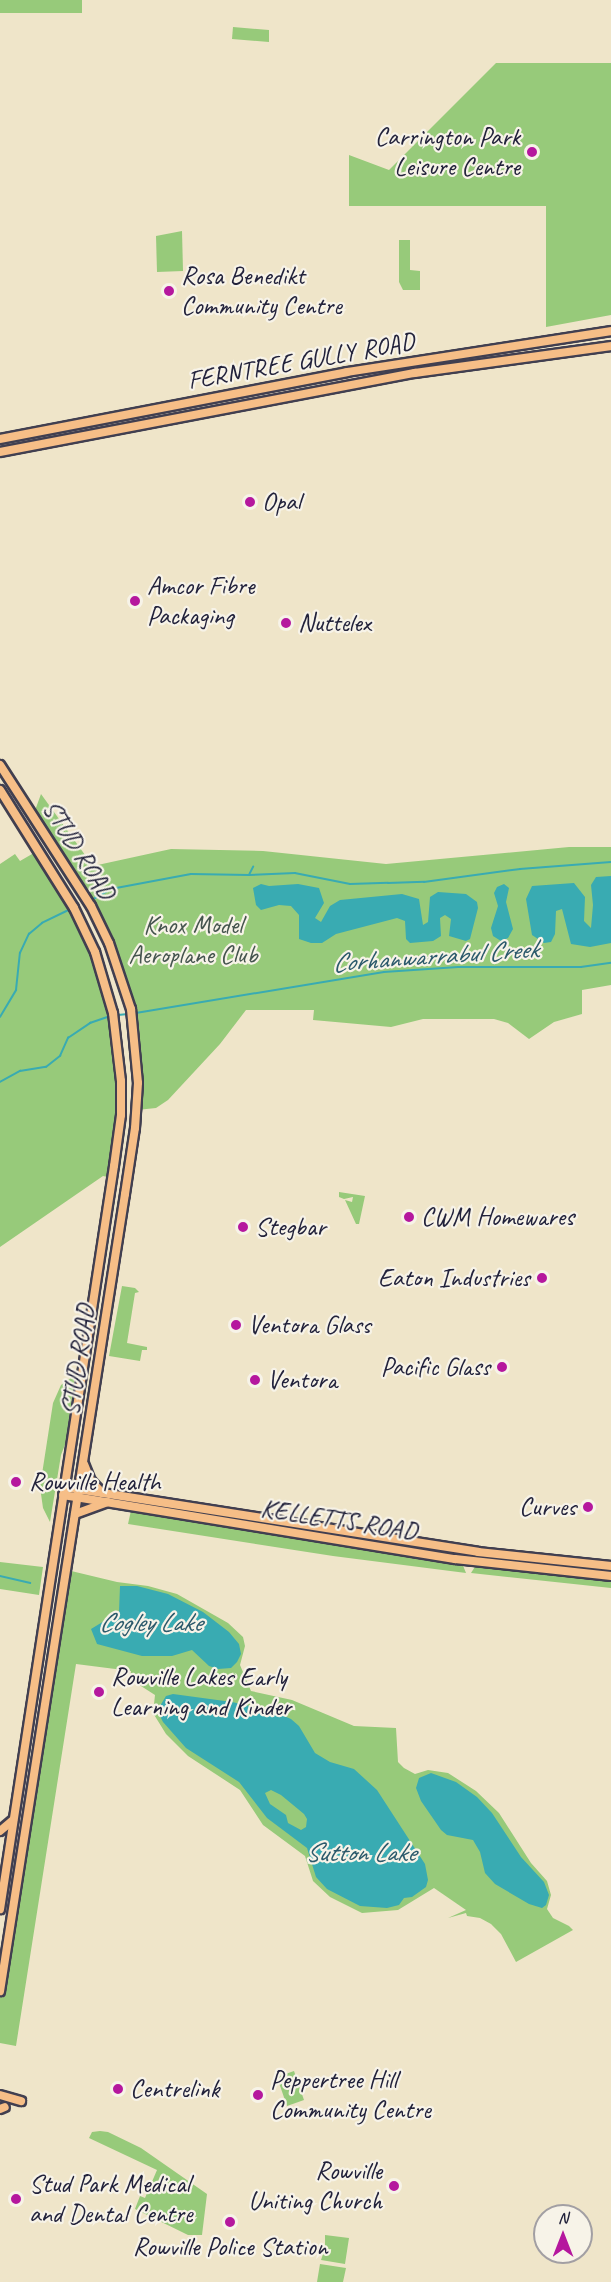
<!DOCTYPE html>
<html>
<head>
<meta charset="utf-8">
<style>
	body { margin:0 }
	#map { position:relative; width:611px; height:2282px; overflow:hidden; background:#efe5c9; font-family:Caveat,sans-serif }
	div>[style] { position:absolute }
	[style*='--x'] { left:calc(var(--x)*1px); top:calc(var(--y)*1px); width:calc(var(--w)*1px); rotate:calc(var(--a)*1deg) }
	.green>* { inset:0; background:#97ca7a }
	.water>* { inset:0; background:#39abb2 }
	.stream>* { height:1.5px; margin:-0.75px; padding:0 0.75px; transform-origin:0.75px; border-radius:0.75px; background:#39abb2 }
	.roads { filter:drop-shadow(2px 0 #413f50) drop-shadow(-2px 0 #413f50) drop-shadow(0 2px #413f50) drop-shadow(0 -2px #413f50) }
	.primary>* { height:8px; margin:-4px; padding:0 4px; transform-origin:4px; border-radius:4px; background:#f6be87 }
	.trunk>* { height:8px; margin:-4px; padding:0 4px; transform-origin:4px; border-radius:4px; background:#f6be87 }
	.dots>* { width:16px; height:16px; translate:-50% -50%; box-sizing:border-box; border:3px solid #f7f3e8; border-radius:50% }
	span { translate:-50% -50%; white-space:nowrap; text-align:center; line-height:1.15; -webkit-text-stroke:4.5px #f7f3e8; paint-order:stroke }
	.poi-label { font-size:26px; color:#22223b }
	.right { translate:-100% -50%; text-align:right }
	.left { translate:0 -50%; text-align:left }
	.street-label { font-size:26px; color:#22223b }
	.park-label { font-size:26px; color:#45544e }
	.water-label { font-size:27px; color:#2b596b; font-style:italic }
	.north { position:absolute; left:533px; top:2204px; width:60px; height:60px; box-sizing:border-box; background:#f7f3e8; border:2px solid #a29fa3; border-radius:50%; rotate:0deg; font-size:16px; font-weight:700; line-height:24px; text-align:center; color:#22223b }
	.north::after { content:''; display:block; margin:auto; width:21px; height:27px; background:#b5179e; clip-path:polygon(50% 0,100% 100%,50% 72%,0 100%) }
</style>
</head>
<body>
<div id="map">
	<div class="green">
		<div style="clip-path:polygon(0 0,82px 0,82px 13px,0 13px)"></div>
		<div style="clip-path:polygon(233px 27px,269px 30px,269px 42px,232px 39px)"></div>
		<div style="clip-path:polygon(496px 63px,611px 63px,611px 315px,546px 327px,546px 206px,349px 206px,349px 155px,389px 170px)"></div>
		<div style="clip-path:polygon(182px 231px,183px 271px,157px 272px,156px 236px)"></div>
		<div style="clip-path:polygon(399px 240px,410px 240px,410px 270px,420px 271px,420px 290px,403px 290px,399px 282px)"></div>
		<div style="clip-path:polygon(41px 794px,93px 866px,171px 849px,263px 851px,386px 864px,569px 847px,611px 847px,611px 985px,582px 990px,582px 1014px,554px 1022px,529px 1039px,508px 1023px,494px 1019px,423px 1019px,391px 1027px,313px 1020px,314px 1010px,246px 1010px,220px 1044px,168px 1100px,156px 1108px,137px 1110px,134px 1031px,109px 943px,33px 816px)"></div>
		<div style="clip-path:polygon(39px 850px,53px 872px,106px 982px,121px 1081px,112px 1178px,103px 1176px,0 1247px,0 864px,15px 854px,20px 861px)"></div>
		<div style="clip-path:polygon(339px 1192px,365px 1196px,359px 1224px,356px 1224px,345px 1200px,352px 1202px,353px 1197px,344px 1199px,339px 1197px)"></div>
		<div style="clip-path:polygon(122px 1286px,135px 1288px,139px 1292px,135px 1293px,127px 1343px,147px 1347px,147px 1350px,142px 1350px,140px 1361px,109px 1356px)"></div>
		<div style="clip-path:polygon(75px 1375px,66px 1442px,61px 1455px,50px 1522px,43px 1508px,40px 1487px,53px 1403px,61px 1385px)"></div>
		<div style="clip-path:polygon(132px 1506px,462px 1563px,466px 1573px,333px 1556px,128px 1524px)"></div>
		<div style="clip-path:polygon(0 1562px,43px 1567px,39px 1595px,0 1589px)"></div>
		<div style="clip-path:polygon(478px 1562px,611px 1576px,611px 1588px,471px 1573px)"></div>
		<div style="clip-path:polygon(67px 1570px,117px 1582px,148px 1586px,177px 1594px,228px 1623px,243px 1637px,245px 1646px,240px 1665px,251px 1691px,292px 1700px,354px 1726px,396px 1728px,398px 1762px,404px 1768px,415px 1774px,428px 1770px,448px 1773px,476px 1791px,499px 1813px,531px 1863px,547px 1881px,551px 1895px,547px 1909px,553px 1918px,569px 1926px,573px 1930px,516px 1962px,501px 1934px,491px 1924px,480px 1918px,467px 1916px,466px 1913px,448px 1918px,466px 1910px,434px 1888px,398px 1910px,362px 1913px,330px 1897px,313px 1881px,305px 1856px,263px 1825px,240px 1790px,188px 1756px,166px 1734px,153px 1713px,155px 1695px,130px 1679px,131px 1671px,76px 1664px,16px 2046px,0 2043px,0 1989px)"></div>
		<div style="clip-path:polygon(294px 2071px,304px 2100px,287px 2106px,277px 2077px)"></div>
		<div style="clip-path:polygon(100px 2131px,108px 2132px,141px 2148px,207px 2194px,202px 2235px,188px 2235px,135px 2209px,140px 2196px,145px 2198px,157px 2170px,89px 2138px,92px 2132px)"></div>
		<div style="clip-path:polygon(325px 2235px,349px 2238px,345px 2264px,321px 2260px,325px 2248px)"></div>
		<div style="clip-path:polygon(320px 2264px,346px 2268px,343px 2282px,317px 2282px)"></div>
	</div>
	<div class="water">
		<div style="clip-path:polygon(611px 876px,611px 943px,590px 947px,571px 944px,562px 909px,556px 911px,555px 934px,551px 942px,544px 943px,532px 935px,526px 899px,532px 886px,574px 883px,585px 897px,584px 921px,591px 928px,593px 905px,591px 885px,596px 877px)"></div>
		<div style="clip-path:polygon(261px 884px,269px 886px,298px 884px,319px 888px,324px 903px,315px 918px,321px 922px,330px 906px,340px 900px,402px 894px,419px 899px,423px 925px,428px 922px,430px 897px,438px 892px,466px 894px,477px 902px,478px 908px,470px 939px,466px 941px,449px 936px,451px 919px,445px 915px,440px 918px,441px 936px,433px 941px,410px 943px,406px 939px,405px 921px,397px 918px,336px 934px,322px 943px,311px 943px,299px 939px,299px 915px,291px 906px,279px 905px,261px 910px,256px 905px,253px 888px)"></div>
		<div style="clip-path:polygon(504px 884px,509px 888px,506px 902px,513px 929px,508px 938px,501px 941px,493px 936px,491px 928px,498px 906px,494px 893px,497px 887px)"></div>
		<div style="clip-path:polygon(120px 1586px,137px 1586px,168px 1594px,203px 1612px,229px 1632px,239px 1644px,241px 1654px,237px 1662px,231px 1668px,218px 1669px,209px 1666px,192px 1650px,172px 1656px,142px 1656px,97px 1644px,91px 1629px,119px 1612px)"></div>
		<div style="clip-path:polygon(evenodd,173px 1694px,232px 1702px,272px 1711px,291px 1719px,299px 1726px,315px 1753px,330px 1762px,354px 1769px,377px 1790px,425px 1864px,428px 1880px,426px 1887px,412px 1897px,404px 1898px,399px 1905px,387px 1908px,360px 1906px,327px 1889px,316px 1877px,307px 1848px,267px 1818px,239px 1782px,186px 1748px,163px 1722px,160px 1716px,160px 1706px,166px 1696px,173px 1694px,271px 1790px,281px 1795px,304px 1814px,307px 1819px,306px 1827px,301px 1830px,288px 1823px,286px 1815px,270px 1804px,265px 1793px,271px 1790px)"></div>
		<div style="clip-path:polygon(431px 1773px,456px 1782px,477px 1797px,492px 1813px,521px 1857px,544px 1882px,549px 1895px,546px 1905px,542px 1908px,529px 1904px,495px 1884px,485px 1873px,480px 1852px,473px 1840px,447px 1835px,441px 1830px,421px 1801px,416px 1788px,419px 1778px)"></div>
	</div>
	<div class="stream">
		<div style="--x:249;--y:875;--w:46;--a:-2.5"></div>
		<div style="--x:295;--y:873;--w:56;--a:11.3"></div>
		<div style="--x:350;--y:884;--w:38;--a:-2"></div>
		<div style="--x:388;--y:883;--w:36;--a:-2"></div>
		<div style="--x:424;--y:882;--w:97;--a:-7.7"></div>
		<div style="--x:520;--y:869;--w:91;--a:-4.4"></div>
		<div style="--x:92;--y:900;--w:22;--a:-30"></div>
		<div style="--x:111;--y:889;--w:81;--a:-10.6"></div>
		<div style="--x:191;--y:874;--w:58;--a:1"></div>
		<div style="--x:249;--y:875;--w:9;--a:-63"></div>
		<div style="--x:136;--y:1013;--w:251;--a:-9.4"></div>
		<div style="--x:384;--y:972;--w:74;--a:-3.9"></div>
		<div style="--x:458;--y:967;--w:123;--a:0"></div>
		<div style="--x:581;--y:967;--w:30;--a:-8"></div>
		<div style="--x:118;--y:1015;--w:10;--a:-6"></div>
		<div style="--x:0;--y:1017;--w:31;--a:-59"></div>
		<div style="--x:16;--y:990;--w:37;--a:-84"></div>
		<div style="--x:20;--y:953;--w:21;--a:-65"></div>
		<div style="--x:29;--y:934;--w:17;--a:-40"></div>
		<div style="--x:42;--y:923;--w:32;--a:-26"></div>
		<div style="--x:0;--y:1082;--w:23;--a:-29"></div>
		<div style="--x:20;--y:1071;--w:26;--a:-9"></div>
		<div style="--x:46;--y:1067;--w:18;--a:-38"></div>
		<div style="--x:60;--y:1056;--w:20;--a:-66"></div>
		<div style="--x:68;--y:1038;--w:27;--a:-34"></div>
		<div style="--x:90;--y:1023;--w:21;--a:-19"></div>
		<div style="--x:0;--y:1576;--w:31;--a:13"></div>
	</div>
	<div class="roads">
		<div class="primary">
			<div style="--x:0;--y:439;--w:353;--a:-10.9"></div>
			<div style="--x:347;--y:372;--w:267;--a:-8.8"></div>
			<div style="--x:0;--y:452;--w:422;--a:-10.8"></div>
			<div style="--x:415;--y:373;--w:198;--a:-7.8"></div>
			<div style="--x:64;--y:1487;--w:419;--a:8.9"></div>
			<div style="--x:478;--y:1552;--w:134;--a:6"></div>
			<div style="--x:63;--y:1495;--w:397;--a:9.3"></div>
			<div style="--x:455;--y:1559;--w:157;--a:6.2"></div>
			<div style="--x:75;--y:1514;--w:35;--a:-20"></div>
		</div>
		<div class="trunk">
			<div style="--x:0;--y:765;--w:168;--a:57.2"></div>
			<div style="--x:91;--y:906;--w:41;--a:64.1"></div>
			<div style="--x:109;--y:943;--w:70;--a:71.6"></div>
			<div style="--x:131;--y:1009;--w:74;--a:84.6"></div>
			<div style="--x:138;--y:1083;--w:45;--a:93.8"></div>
			<div style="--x:135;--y:1128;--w:67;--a:98.6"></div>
			<div style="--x:125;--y:1194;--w:807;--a:98.91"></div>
			<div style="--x:0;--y:790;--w:139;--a:57.9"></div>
			<div style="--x:74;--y:908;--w:49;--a:64.5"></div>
			<div style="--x:95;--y:952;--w:64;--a:73.6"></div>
			<div style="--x:113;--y:1013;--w:68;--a:83.3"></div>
			<div style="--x:121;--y:1081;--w:34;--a:90"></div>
			<div style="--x:121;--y:1115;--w:51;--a:97.8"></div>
			<div style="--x:114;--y:1166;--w:752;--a:98.72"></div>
			<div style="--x:84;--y:1464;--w:18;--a:68"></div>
			<div style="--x:91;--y:1481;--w:16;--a:47"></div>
			<div style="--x:0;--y:1831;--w:17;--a:-40"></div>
			<div style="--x:0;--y:2095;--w:22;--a:16"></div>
			<div style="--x:0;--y:2109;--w:5;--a:-22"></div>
		</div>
	</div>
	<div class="dots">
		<div style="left:532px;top:152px;background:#b5179e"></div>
		<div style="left:169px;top:291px;background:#b5179e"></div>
		<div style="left:250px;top:502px;background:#b5179e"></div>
		<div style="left:135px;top:601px;background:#b5179e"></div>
		<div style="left:286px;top:623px;background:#b5179e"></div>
		<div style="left:409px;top:1217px;background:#b5179e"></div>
		<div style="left:243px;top:1227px;background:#b5179e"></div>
		<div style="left:542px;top:1278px;background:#b5179e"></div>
		<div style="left:236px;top:1325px;background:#b5179e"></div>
		<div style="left:502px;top:1367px;background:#b5179e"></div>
		<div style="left:255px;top:1380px;background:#b5179e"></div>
		<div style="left:16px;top:1482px;background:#b5179e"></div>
		<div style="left:588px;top:1507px;background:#b5179e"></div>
		<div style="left:99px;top:1692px;background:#b5179e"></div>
		<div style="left:118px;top:2089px;background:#b5179e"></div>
		<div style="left:258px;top:2095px;background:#b5179e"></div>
		<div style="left:394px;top:2186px;background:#b5179e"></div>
		<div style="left:16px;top:2199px;background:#b5179e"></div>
		<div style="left:230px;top:2222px;background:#b5179e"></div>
	</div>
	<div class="poi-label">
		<span class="right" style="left:520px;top:152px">Carrington Park<br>Leisure Centre</span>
		<span class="left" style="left:181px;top:291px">Rosa Benedikt<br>Community Centre</span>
		<span class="left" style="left:262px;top:502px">Opal</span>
		<span class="left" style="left:147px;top:601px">Amcor Fibre<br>Packaging</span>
		<span class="left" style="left:298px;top:623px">Nuttelex</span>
		<span class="left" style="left:421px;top:1217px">CWM Homewares</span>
		<span class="left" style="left:255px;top:1227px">Stegbar</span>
		<span class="right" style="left:530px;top:1278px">Eaton Industries</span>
		<span class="left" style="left:248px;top:1325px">Ventora Glass</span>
		<span class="right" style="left:490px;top:1367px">Pacific Glass</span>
		<span class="left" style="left:267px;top:1380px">Ventora</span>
		<span class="left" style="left:29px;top:1482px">Rowville Health</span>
		<span class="right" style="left:576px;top:1507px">Curves</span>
		<span class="left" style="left:111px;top:1692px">Rowville Lakes Early<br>Learning and Kinder</span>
		<span class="left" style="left:270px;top:2095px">Peppertree Hill<br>Community Centre</span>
		<span class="left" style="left:130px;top:2089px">Centrelink</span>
		<span class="right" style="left:382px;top:2186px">Rowville<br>Uniting Church</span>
		<span class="left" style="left:29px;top:2199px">Stud Park Medical<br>and Dental Centre</span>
		<span style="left:230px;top:2247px">Rowville Police Station</span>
	</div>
	<div class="street-label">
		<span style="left:301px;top:361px;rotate:-10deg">FERNTREE GULLY ROAD</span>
		<span style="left:79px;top:850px;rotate:58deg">STUD ROAD</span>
		<span style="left:78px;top:1360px;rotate:-81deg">STUD ROAD</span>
		<span style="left:339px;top:1520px;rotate:9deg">KELLETTS ROAD</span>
	</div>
	<div class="park-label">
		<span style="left:193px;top:940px">Knox Model<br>Aeroplane Club</span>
	</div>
	<div class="water-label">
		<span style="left:435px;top:956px;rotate:-4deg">Corhanwarrabul Creek</span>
		<span style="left:150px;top:1623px">Cogley Lake</span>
		<span style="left:360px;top:1853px">Sutton Lake</span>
	</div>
	<div class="north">N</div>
</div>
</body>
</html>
